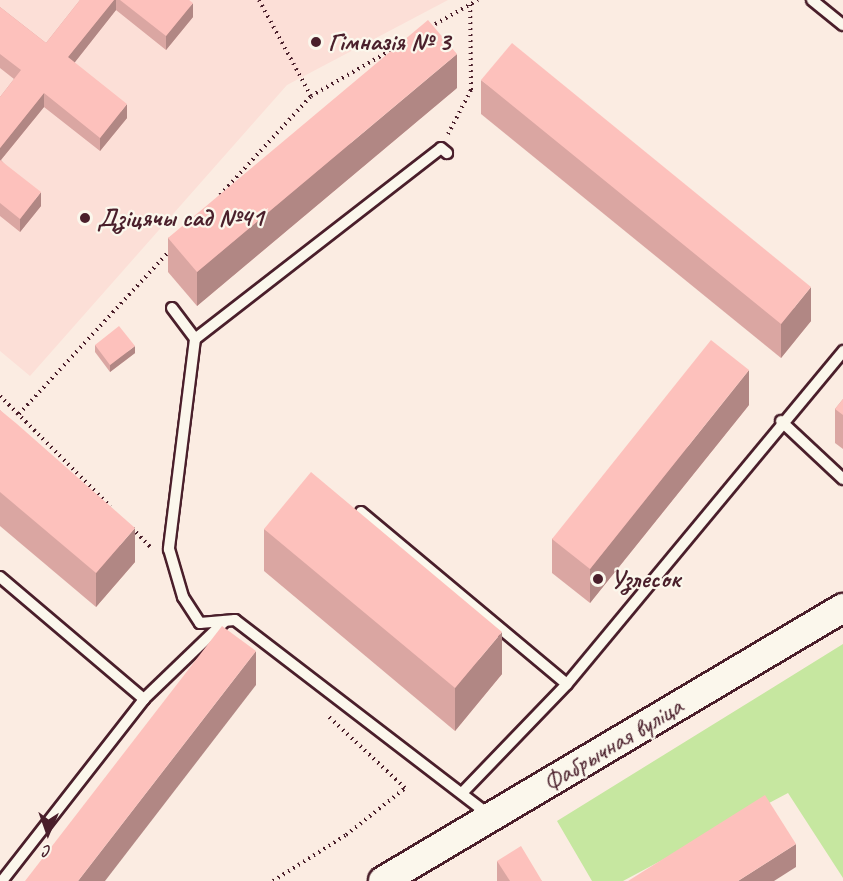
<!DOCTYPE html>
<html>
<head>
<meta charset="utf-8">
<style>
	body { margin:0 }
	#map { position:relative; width:843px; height:881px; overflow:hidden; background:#fbece2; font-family:Caveat,sans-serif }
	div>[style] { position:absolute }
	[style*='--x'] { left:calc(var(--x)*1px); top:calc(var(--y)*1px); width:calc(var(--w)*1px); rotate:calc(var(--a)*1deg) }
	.built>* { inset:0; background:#fcdfd7 }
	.green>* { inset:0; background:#c6e7a0 }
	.path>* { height:4px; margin-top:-2px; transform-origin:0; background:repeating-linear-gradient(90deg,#4a1f2b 0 1.5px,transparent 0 6px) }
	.roads { filter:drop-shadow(2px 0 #4a1f2b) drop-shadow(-2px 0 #4a1f2b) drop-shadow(0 2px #4a1f2b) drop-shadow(0 -2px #4a1f2b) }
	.service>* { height:10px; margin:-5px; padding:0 5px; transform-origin:5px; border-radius:5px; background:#fbf7ec }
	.secondary>* { height:28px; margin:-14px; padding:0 14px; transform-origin:14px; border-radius:14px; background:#fbf7ec }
	.wall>* { inset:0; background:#daa6a2 }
	.shaded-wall>* { inset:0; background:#b18784 }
	.building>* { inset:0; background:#fdc1bc }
	.dots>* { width:16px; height:16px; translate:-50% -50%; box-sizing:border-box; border:3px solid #fbf7ec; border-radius:50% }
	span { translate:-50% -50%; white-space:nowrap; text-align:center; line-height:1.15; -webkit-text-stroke:4.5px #fbf7ec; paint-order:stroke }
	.poi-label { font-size:26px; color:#4a1f2b; font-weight:700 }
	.left { translate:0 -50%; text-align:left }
	.street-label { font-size:26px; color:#4a1f2b }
	.north { position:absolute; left:18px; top:803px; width:60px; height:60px; -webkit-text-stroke:4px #fbf7ec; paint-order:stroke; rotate:182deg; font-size:16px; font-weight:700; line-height:24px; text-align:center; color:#4a1f2b }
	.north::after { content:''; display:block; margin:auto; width:21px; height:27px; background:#4a1f2b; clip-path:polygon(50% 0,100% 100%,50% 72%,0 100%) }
</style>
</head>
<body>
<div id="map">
	<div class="built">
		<div style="clip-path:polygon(0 0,448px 0,287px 85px,30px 376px,0 351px)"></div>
	</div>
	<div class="green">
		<div style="clip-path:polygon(843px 644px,843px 878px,788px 793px,623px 881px,592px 881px,557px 821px)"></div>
	</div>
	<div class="path">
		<div style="--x:259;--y:0;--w:109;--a:61.6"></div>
		<div style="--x:311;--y:96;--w:100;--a:-29.9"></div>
		<div style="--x:430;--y:27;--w:55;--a:-29.4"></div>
		<div style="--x:448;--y:134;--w:50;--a:-62.4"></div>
		<div style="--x:471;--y:90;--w:90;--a:-90.6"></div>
		<div style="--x:220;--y:195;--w:134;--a:-47.4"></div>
		<div style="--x:0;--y:396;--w:156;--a:45"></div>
		<div style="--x:19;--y:414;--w:224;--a:-47.3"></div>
		<div style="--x:132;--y:528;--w:29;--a:46"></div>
		<div style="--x:273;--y:881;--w:86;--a:-32.2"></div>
		<div style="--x:346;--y:835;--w:75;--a:-38.5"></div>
		<div style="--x:405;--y:788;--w:104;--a:-136.9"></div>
	</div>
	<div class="roads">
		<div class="service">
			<div style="--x:812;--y:0;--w:40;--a:39"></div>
			<div style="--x:172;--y:308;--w:39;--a:53"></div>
			<div style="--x:195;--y:339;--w:212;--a:97.1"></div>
			<div style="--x:169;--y:549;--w:50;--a:73.7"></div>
			<div style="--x:183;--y:597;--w:31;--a:57"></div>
			<div style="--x:200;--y:623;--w:35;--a:-5"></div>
			<div style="--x:235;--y:620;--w:320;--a:37.5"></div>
			<div style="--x:195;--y:339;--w:311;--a:-37.8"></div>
			<div style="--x:441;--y:148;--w:8;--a:40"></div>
			<div style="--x:781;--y:421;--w:85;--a:43.1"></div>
			<div style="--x:361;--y:512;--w:268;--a:39.9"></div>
			<div style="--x:0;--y:577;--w:189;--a:40.3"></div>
			<div style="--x:463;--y:792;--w:150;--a:-46.1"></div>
			<div style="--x:567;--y:684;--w:433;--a:-50.3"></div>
			<div style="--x:2;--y:881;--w:231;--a:-52"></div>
			<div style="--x:144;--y:699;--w:112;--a:-43.9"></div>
		</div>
		<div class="secondary">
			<div style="--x:383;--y:881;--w:535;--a:-30.69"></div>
		</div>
	</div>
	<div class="wall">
		<div style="clip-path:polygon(80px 0,189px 0,193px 17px,166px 50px,116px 10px,74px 63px,127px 118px,100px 151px,44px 107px,1px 160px,41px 206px,20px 232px,0 216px,0 97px,14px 79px,0 68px,0 7px,46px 43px)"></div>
		<div style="clip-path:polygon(481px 80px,811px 321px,781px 358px,481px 114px)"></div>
		<div style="clip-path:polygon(457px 88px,197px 306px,168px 272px,168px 238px)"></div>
		<div style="clip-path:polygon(95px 345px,135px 353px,110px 372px,95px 352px)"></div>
		<div style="clip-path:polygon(843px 399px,843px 449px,835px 443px,835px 409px)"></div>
		<div style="clip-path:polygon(749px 405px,590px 603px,552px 573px,552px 539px)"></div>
		<div style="clip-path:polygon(0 410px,135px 562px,96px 607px,0 526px)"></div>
		<div style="clip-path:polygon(264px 529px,502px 674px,455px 731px,264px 571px)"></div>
		<div style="clip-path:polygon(497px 861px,542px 881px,497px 881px)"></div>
	</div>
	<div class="shaded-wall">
		<div style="clip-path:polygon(114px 0,116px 0,116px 10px,68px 71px,68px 57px)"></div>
		<div style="clip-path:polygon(193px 3px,193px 17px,166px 50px,166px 36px)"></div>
		<div style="clip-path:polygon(457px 54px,457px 88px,197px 306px,197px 272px)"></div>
		<div style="clip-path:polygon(44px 93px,44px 107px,0 161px,0 148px)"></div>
		<div style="clip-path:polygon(127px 104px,127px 118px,100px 151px,100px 138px)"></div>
		<div style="clip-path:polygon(41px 192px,41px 206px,20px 232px,20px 219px)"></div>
		<div style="clip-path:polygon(811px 287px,811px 321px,781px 358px,781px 324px)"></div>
		<div style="clip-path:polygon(135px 346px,135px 353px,110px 372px,110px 365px)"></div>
		<div style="clip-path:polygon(749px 370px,749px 405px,590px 603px,590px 569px)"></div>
		<div style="clip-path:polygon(135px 528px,135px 562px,96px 607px,96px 573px)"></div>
		<div style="clip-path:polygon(502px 632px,502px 674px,455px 731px,455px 688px)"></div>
		<div style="clip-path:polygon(256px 651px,256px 685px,105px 881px,78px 881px)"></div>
		<div style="clip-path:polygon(796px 844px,796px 867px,774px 881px,738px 881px)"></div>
	</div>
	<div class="building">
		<div style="clip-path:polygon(80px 0,114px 0,68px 57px,127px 104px,100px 138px,44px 93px,0 148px,0 97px,21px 70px,0 54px,0 7px,46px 43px)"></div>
		<div style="clip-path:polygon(120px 0,189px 0,193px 3px,166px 36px)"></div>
		<div style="clip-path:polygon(428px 20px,457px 54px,197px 272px,168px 238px)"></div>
		<div style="clip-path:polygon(512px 43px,811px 287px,781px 324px,481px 80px)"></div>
		<div style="clip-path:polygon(0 160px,41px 192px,20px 219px,0 203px)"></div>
		<div style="clip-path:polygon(119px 326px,135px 346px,110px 365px,95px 345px)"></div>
		<div style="clip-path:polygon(711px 340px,749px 370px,590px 569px,552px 539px)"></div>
		<div style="clip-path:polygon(843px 399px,843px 415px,835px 409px)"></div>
		<div style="clip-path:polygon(0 410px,17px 424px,135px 528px,96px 573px,0 492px)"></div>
		<div style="clip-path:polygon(311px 472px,502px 632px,455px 688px,264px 529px)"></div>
		<div style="clip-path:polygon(222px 626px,256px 651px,78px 881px,25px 881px)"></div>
		<div style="clip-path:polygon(765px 795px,796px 844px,738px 881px,628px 881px)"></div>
		<div style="clip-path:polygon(521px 846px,542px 881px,510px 881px,497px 861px)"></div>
	</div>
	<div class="dots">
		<div style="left:316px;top:42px;background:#4a1f2b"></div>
		<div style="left:85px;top:218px;background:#4a1f2b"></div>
		<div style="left:598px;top:579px;background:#4a1f2b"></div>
	</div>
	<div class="poi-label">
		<span class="left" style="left:328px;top:42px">Гімназія № 3</span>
		<span class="left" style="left:97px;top:218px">Дзіцячы сад №41</span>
		<span class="left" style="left:610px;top:579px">Узлесок</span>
	</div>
	<div class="street-label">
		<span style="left:613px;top:745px;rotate:-31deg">Фабрычная вуліца</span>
	</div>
	<div class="north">С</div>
</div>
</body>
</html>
